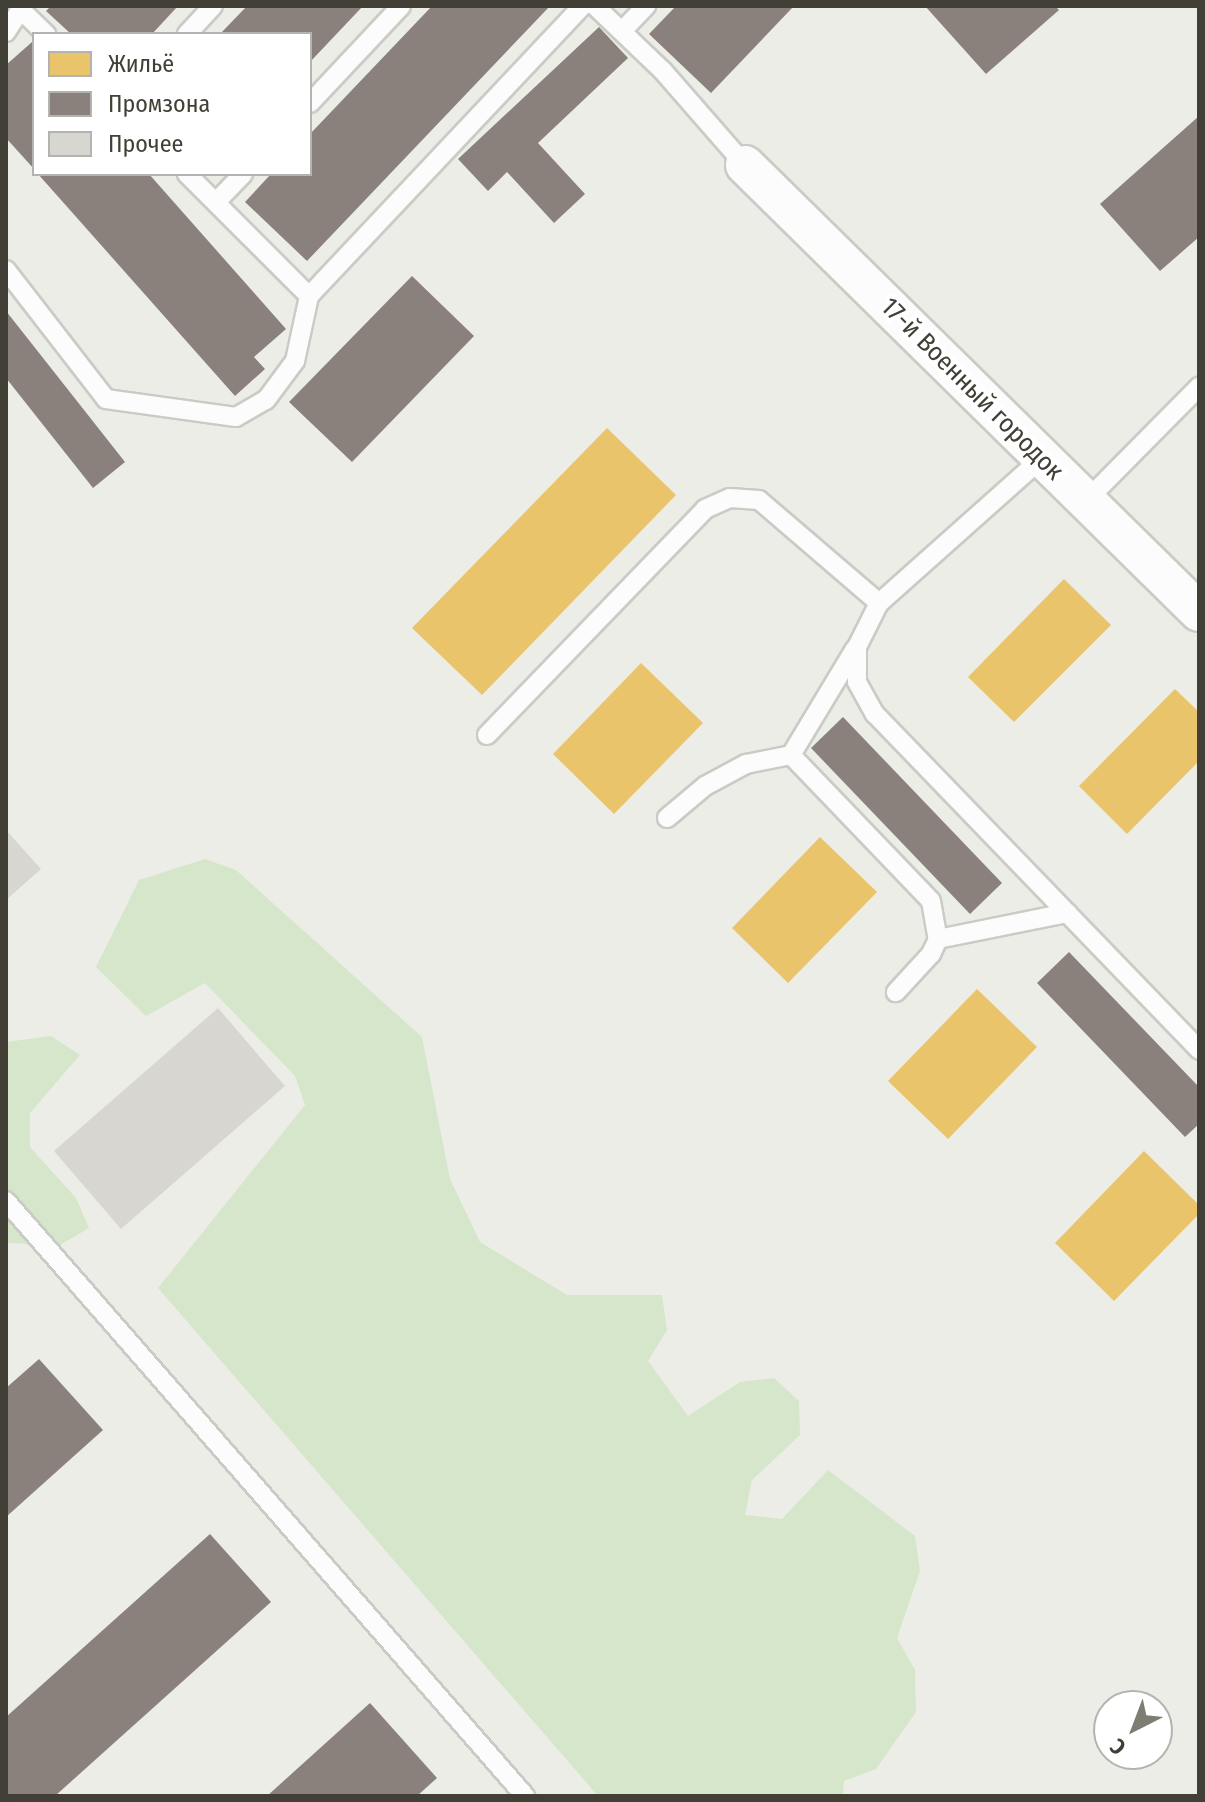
<!DOCTYPE html>
<html>
<head>
<meta charset="utf-8">
<style>
	body { margin:0 }
	#map { position:relative; width:1205px; height:1802px; overflow:hidden; background:#edede8; font-family:"Fira Sans Condensed",sans-serif }
	div>[style] { position:absolute }
	[style*='--x'] { left:calc(var(--x)*1px); top:calc(var(--y)*1px); width:calc(var(--w)*1px); rotate:calc(var(--a)*1deg) }
	.green>* { inset:0; background:#d5e6ca }
	.homes>* { inset:0; background:#e9c46a }
	.industry>* { inset:0; background:#8a817c }
	.building>* { inset:0; background:#d7d6d1 }
	.roads { filter:drop-shadow(2px 0 #cbcbc6) drop-shadow(-2px 0 #cbcbc6) drop-shadow(0 2px #cbcbc6) drop-shadow(0 -2px #cbcbc6) }
	.service>* { height:18px; margin:-9px; padding:0 9px; transform-origin:9px; border-radius:9px; background:#fcfcfc }
	.minor>* { height:38px; margin:-19px; padding:0 19px; transform-origin:19px; border-radius:19px; background:#fcfcfc }
	span { translate:-50% -50%; white-space:nowrap; text-align:center; line-height:1.15; -webkit-text-stroke:8px #fff; paint-order:stroke }
	.street-label { font-size:26px; color:#424036 }
	.frame { position:absolute; inset:0; border:8px solid #424036; pointer-events:none }
	.legend { position:absolute; left:32px; top:32px; width:280px; height:144px; box-sizing:border-box; background:#fff; border:2px solid #b3b3af; margin:0; padding:10px 14px; list-style:none; font-size:24px; color:#424036 }
	.legend li { display:flex; align-items:center; gap:16px; height:40px }
	.legend b { width:40px; border:2px solid #b3b3af }
	.north { position:absolute; left:1093px; top:1690px; width:80px; height:80px; box-sizing:border-box; background:#fff; border:2px solid #b3b3af; border-radius:50%; rotate:222deg; font-size:22px; font-weight:700; line-height:32px; text-align:center; color:#424036 }
	.north::after { content:''; display:block; margin:auto; width:28px; height:36px; background:#7e7d74; clip-path:polygon(50% 0,100% 100%,50% 72%,0 100%) }
</style>
</head>
<body>
<div id="map">
	<div class="green">
		<div style="clip-path:polygon(205px 859px,236px 870px,422px 1037px,450px 1179px,480px 1242px,567px 1295px,662px 1295px,667px 1330px,648px 1361px,688px 1416px,740px 1382px,774px 1378px,799px 1401px,800px 1435px,752px 1480px,745px 1515px,782px 1519px,828px 1470px,915px 1536px,920px 1571px,897px 1638px,915px 1670px,916px 1712px,876px 1769px,844px 1781px,843px 1796px,598px 1796px,158px 1288px,305px 1105px,295px 1076px,205px 983px,146px 1016px,96px 967px,139px 880px)"></div>
		<div style="clip-path:polygon(51px 1036px,80px 1055px,30px 1113px,30px 1147px,76px 1198px,89px 1228px,60px 1245px,6px 1243px,6px 1042px)"></div>
	</div>
	<div class="homes">
		<div style="clip-path:polygon(607px 428px,676px 495px,482px 695px,412px 628px)"></div>
		<div style="clip-path:polygon(1064px 579px,1111px 625px,1014px 722px,968px 677px)"></div>
		<div style="clip-path:polygon(641px 663px,703px 723px,614px 814px,553px 754px)"></div>
		<div style="clip-path:polygon(1175px 689px,1199px 712px,1199px 761px,1127px 834px,1079px 786px)"></div>
		<div style="clip-path:polygon(820px 837px,877px 892px,788px 983px,732px 928px)"></div>
		<div style="clip-path:polygon(977px 989px,1037px 1047px,948px 1139px,888px 1081px)"></div>
		<div style="clip-path:polygon(1144px 1151px,1199px 1205px,1199px 1214px,1114px 1301px,1055px 1243px)"></div>
	</div>
	<div class="industry">
		<div style="clip-path:polygon(51px 6px,178px 6px,152px 34px,71px 34px,46px 11px)"></div>
		<div style="clip-path:polygon(247px 6px,363px 6px,310px 62px,310px 34px,220px 34px)"></div>
		<div style="clip-path:polygon(432px 6px,550px 6px,307px 261px,245px 202px,271px 174px,310px 174px,310px 134px)"></div>
		<div style="clip-path:polygon(676px 6px,794px 6px,711px 93px,649px 34px)"></div>
		<div style="clip-path:polygon(925px 6px,1055px 6px,1059px 10px,986px 74px)"></div>
		<div style="clip-path:polygon(599px 27px,628px 58px,538px 143px,585px 194px,554px 223px,507px 172px,488px 191px,458px 159px)"></div>
		<div style="clip-path:polygon(32px 42px,34px 45px,34px 169px,6px 138px,6px 65px)"></div>
		<div style="clip-path:polygon(1199px 116px,1199px 237px,1160px 271px,1100px 204px)"></div>
		<div style="clip-path:polygon(38px 174px,149px 174px,286px 329px,254px 357px,265px 369px,235px 396px)"></div>
		<div style="clip-path:polygon(412px 276px,474px 336px,352px 462px,289px 402px)"></div>
		<div style="clip-path:polygon(6px 311px,125px 462px,93px 488px,6px 378px)"></div>
		<div style="clip-path:polygon(843px 717px,1002px 883px,970px 914px,811px 748px)"></div>
		<div style="clip-path:polygon(1069px 952px,1199px 1087px,1199px 1124px,1185px 1137px,1037px 983px)"></div>
		<div style="clip-path:polygon(39px 1359px,103px 1430px,6px 1517px,6px 1388px)"></div>
		<div style="clip-path:polygon(210px 1534px,271px 1602px,55px 1796px,6px 1796px,6px 1717px)"></div>
		<div style="clip-path:polygon(370px 1703px,437px 1778px,417px 1796px,267px 1796px)"></div>
	</div>
	<div class="building">
		<div style="clip-path:polygon(6px 830px,41px 869px,6px 900px)"></div>
		<div style="clip-path:polygon(218px 1008px,285px 1086px,121px 1229px,54px 1151px)"></div>
	</div>
	<div class="roads">
		<div class="service">
			<div style="--x:595;--y:6;--w:94;--a:43.7"></div>
			<div style="--x:663;--y:71;--w:125;--a:48.9"></div>
			<div style="--x:21;--y:10;--w:35;--a:44"></div>
			<div style="--x:622;--y:31;--w:35;--a:-46"></div>
			<div style="--x:6;--y:32;--w:31;--a:-57"></div>
			<div style="--x:187;--y:34;--w:38;--a:-47"></div>
			<div style="--x:310;--y:103;--w:133;--a:-46.8"></div>
			<div style="--x:216;--y:202;--w:39;--a:-46"></div>
			<div style="--x:6;--y:270;--w:163;--a:52.2"></div>
			<div style="--x:106;--y:399;--w:131;--a:7.9"></div>
			<div style="--x:236;--y:417;--w:34;--a:-30"></div>
			<div style="--x:266;--y:400;--w:49;--a:-53.4"></div>
			<div style="--x:295;--y:361;--w:66;--a:-77.8"></div>
			<div style="--x:309;--y:296;--w:173;--a:-135"></div>
			<div style="--x:309;--y:296;--w:398;--a:-46.7"></div>
			<div style="--x:1042;--y:458;--w:218;--a:138.3"></div>
			<div style="--x:879;--y:603;--w:49;--a:116.6"></div>
			<div style="--x:857;--y:647;--w:35;--a:90"></div>
			<div style="--x:857;--y:682;--w:37;--a:61"></div>
			<div style="--x:875;--y:714;--w:467;--a:46"></div>
			<div style="--x:1086;--y:501;--w:161;--a:-45.3"></div>
			<div style="--x:855;--y:649;--w:124;--a:121.1"></div>
			<div style="--x:791;--y:755;--w:202;--a:46.2"></div>
			<div style="--x:931;--y:901;--w:39;--a:80"></div>
			<div style="--x:938;--y:939;--w:17;--a:115"></div>
			<div style="--x:931;--y:954;--w:52;--a:132.6"></div>
			<div style="--x:487;--y:735;--w:314;--a:-46"></div>
			<div style="--x:705;--y:509;--w:27;--a:-24"></div>
			<div style="--x:730;--y:498;--w:29;--a:4"></div>
			<div style="--x:759;--y:500;--w:158;--a:40.6"></div>
			<div style="--x:667;--y:818;--w:50;--a:-40.1"></div>
			<div style="--x:705;--y:786;--w:47;--a:-28.2"></div>
			<div style="--x:746;--y:764;--w:46;--a:-11.3"></div>
			<div style="--x:938;--y:939;--w:132;--a:-11.4"></div>
			<div style="--x:6;--y:1201;--w:790;--a:48.9"></div>
		</div>
		<div class="minor">
			<div style="--x:745;--y:165;--w:637;--a:44.55"></div>
		</div>
	</div>
	<div class="street-label">
		<span style="left:972px;top:389px;rotate:45deg">17-й Военный городок</span>
	</div>
	<div class="frame"></div>
	<ul class="legend">
	<li><b style="height:22px;background:#e9c46a"></b>Жильё</li>
	<li><b style="height:22px;background:#8a817c"></b>Промзона</li>
	<li><b style="height:22px;background:#d7d6d1"></b>Прочее</li>
	</ul>
	<div class="north">С</div>
</div>
</body>
</html>
